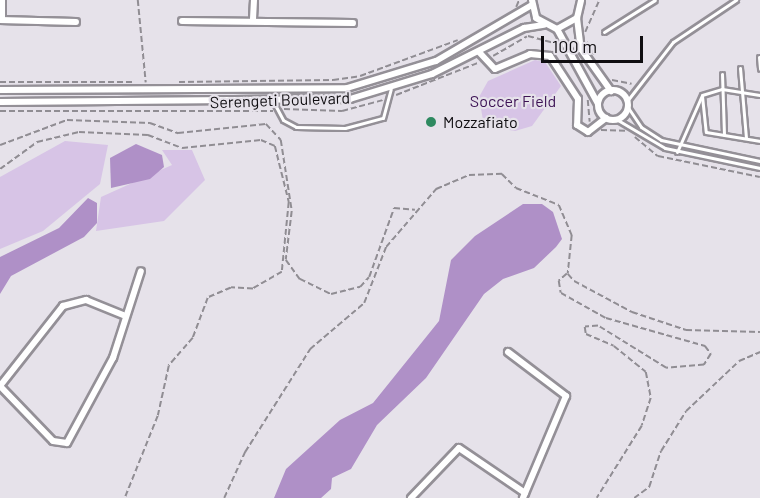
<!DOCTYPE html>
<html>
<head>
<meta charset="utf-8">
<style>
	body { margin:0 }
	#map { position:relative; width:760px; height:498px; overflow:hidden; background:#e6e2ea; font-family:Barlow,sans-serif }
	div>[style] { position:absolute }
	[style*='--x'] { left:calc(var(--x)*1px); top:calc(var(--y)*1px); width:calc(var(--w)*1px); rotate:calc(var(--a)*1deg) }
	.green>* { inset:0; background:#d7c4e6 }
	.water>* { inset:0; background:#af90c7 }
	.path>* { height:1.5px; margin-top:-0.75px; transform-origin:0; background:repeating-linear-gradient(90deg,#908d93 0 6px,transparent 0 9px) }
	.roads { filter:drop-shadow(2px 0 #949097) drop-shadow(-2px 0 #949097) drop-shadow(0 2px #949097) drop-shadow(0 -2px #949097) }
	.lane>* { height:3px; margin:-1.5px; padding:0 1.5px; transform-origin:1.5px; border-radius:1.5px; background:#fff }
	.street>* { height:6px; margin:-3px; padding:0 3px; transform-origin:3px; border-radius:3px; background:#fff }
	.street>.ring { margin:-3px; padding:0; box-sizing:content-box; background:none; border:6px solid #fff; border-radius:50% }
	.dots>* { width:16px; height:16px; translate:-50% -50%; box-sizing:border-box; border:3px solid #e6e2ea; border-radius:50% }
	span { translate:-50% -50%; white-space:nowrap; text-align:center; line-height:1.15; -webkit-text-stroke:4.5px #e6e2ea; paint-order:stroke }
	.street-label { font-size:16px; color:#0f0d10 }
	.park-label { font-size:16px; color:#3c1254 }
	.poi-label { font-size:16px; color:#0f0d10 }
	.left { translate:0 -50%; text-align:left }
	.scale { position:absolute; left:541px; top:36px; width:102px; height:27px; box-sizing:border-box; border:3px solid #0f0d10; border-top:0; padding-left:8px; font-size:18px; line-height:21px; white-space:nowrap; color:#0f0d10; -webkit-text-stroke:4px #e6e2ea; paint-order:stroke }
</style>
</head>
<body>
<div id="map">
	<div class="green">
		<div style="clip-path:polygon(535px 60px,545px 62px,561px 86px,532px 126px,515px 131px,484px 126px,479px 97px,488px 81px)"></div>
		<div style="clip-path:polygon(65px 141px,108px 145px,100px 184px,43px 231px,0 249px,0 177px)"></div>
		<div style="clip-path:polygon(162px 150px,192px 150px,205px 180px,164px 221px,96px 231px,101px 197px,172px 165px)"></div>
	</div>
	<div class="water">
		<div style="clip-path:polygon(136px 144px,162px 155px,164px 167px,150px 179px,111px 188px,110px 158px)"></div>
		<div style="clip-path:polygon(88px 198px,97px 203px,97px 223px,84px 237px,11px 276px,0 294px,0 257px,59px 228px)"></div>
		<div style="clip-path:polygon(523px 204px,542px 204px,553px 212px,562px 239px,556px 247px,534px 268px,503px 279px,484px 294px,426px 378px,377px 425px,351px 469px,332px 478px,331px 489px,321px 498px,274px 498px,286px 469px,340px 420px,373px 403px,439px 321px,451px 260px,475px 236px)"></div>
	</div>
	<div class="path">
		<div style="--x:138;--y:0;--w:83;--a:84.5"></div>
		<div style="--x:516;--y:7;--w:8;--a:-67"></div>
		<div style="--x:585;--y:32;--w:35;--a:-66"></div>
		<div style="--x:528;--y:36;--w:31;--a:15"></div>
		<div style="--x:587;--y:42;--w:16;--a:60"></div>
		<div style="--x:493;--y:56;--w:39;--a:-30"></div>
		<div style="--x:612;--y:80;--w:20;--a:11"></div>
		<div style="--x:0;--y:82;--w:132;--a:0"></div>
		<div style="--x:179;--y:82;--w:154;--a:-0.7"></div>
		<div style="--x:333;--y:80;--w:27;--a:-8"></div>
		<div style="--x:360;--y:76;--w:104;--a:-20.2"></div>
		<div style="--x:396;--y:95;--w:90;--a:-21.4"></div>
		<div style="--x:588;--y:100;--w:22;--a:85"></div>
		<div style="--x:284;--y:109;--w:58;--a:2"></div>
		<div style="--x:342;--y:111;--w:42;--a:-15"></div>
		<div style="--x:0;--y:111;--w:273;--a:0"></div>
		<div style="--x:601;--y:130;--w:25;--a:2"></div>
		<div style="--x:635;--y:137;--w:30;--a:40"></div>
		<div style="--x:658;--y:156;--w:104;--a:11.6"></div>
		<div style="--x:0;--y:145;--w:72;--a:-20.5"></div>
		<div style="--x:67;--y:120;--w:83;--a:2.1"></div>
		<div style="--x:150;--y:123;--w:30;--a:20"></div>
		<div style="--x:178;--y:133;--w:88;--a:-5.8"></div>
		<div style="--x:266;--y:124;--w:22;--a:47"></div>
		<div style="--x:281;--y:140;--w:72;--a:81.2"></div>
		<div style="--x:292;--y:211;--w:49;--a:97"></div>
		<div style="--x:286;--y:260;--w:24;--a:54"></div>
		<div style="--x:300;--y:279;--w:34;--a:26"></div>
		<div style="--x:331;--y:294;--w:30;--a:-14"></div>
		<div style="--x:360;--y:287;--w:13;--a:-48"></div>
		<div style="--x:369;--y:277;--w:73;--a:-70.1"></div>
		<div style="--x:394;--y:208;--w:21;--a:5"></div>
		<div style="--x:0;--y:169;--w:46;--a:-36.1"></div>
		<div style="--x:37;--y:142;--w:43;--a:-13.4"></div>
		<div style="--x:79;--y:132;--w:69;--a:2.5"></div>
		<div style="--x:148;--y:135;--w:36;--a:21"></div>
		<div style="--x:182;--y:148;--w:79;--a:-5.8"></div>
		<div style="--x:261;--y:140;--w:15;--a:23"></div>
		<div style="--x:275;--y:146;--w:58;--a:76"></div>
		<div style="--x:289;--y:202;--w:70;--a:95.7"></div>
		<div style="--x:282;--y:272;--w:34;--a:150"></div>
		<div style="--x:253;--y:289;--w:22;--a:-177"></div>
		<div style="--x:231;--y:288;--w:25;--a:157"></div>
		<div style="--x:208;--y:298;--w:43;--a:110.6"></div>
		<div style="--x:193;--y:338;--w:37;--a:131"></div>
		<div style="--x:169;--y:366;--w:51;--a:102.4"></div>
		<div style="--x:158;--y:416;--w:88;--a:111.9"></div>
		<div style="--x:567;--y:274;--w:11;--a:139"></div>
		<div style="--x:559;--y:281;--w:12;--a:81"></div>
		<div style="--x:561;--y:293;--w:51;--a:29.1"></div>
		<div style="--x:606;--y:318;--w:103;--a:15.8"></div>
		<div style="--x:705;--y:346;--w:10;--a:53"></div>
		<div style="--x:711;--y:354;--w:13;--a:122"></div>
		<div style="--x:704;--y:365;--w:38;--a:175"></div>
		<div style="--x:666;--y:368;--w:80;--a:-148.3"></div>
		<div style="--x:598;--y:326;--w:13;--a:176"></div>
		<div style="--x:585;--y:327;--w:7;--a:82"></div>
		<div style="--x:586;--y:334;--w:30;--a:23"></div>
		<div style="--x:614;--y:346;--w:41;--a:39.1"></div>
		<div style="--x:646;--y:372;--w:26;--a:79"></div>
		<div style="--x:651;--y:398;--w:29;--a:108"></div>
		<div style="--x:642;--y:426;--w:85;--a:122"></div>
		<div style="--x:224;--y:498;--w:51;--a:-65.5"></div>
		<div style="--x:245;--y:452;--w:122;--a:-57.7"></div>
		<div style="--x:310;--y:349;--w:71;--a:-40.4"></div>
		<div style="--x:364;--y:303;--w:60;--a:-68.6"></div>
		<div style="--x:386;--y:247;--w:77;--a:-49.2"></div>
		<div style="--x:436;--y:189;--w:36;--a:-23"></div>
		<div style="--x:469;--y:175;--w:33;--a:-2"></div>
		<div style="--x:502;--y:174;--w:20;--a:45"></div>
		<div style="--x:516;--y:188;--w:46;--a:21.6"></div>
		<div style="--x:559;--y:205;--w:33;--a:67"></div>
		<div style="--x:572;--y:235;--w:39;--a:96"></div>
		<div style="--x:568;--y:274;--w:9;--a:49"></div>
		<div style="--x:574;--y:281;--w:66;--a:28.1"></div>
		<div style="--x:632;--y:312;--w:57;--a:18.4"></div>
		<div style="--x:686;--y:330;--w:74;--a:1.5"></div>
		<div style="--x:634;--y:498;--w:19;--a:-36"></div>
		<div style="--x:649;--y:487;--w:38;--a:-72"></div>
		<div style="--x:661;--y:451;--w:47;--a:-58"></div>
		<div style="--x:686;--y:411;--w:73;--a:-43.3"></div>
		<div style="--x:739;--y:361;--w:23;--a:-23"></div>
	</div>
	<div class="roads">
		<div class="lane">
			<div style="--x:604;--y:32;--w:60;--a:-32.1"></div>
			<div style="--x:759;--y:57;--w:12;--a:85"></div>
			<div style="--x:740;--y:68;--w:70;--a:85.1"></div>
			<div style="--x:722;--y:74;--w:61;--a:88.1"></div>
			<div style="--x:702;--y:96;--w:36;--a:84"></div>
			<div style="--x:706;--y:132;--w:55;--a:9.5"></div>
			<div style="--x:273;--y:101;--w:21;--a:62"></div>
			<div style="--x:283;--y:120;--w:15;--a:28"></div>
			<div style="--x:296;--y:127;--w:49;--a:1.2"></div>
			<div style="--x:345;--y:128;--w:39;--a:-15"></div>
			<div style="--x:383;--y:118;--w:30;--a:-75"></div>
			<div style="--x:627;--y:101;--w:75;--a:-52.1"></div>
			<div style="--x:673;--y:42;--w:76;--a:-33.7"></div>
			<div style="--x:627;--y:106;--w:25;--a:56"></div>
			<div style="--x:641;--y:127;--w:24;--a:33"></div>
			<div style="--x:661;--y:140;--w:101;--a:12"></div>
			<div style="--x:616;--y:119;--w:57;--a:30.6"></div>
			<div style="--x:665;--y:148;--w:97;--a:11.9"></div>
			<div style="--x:677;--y:152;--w:62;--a:-66.3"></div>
			<div style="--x:702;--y:95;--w:21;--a:-17"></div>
			<div style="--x:722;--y:89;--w:38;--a:9"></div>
		</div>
		<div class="street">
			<div style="--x:2;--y:0;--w:20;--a:90"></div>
			<div style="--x:532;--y:0;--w:18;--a:77"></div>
			<div style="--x:536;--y:18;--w:24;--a:28"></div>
			<div style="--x:557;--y:29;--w:23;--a:-29"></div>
			<div style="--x:577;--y:18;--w:18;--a:-77"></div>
			<div style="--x:577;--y:18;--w:31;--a:83"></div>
			<div style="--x:581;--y:49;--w:52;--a:54.5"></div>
			<div style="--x:253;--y:19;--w:19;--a:-87"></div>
			<div style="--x:0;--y:20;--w:76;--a:1.5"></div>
			<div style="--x:182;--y:21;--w:171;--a:0.7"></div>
			<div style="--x:557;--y:29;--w:85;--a:61.3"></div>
			<div style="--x:479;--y:52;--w:23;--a:47"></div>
			<div style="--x:495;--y:69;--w:38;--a:-23"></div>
			<div style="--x:530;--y:54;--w:20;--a:6"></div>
			<div style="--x:550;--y:56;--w:51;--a:56.9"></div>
			<div style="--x:578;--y:99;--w:26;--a:92"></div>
			<div style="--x:577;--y:125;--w:13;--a:32"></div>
			<div style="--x:588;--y:132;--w:23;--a:-38"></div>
			<div style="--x:0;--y:90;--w:347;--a:-0.3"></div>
			<div style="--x:347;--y:88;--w:93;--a:-16.9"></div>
			<div style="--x:436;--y:61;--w:111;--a:-30.3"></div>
			<div class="ring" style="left:598px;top:90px;width:24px;height:24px"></div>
			<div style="--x:0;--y:102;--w:350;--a:-0.5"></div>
			<div style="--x:350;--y:99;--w:86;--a:-17"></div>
			<div style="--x:432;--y:74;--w:103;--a:-26.6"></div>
			<div style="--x:524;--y:28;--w:20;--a:-9"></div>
			<div style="--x:508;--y:352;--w:73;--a:37.2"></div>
			<div style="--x:566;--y:396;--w:111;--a:112.9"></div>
			<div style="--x:0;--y:386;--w:76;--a:46.1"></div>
			<div style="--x:53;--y:441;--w:14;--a:8"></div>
			<div style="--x:67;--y:443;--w:97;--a:-61.6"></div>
			<div style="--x:113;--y:358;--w:91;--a:-72.2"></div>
			<div style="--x:0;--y:386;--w:102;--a:-51.8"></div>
			<div style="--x:63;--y:306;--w:24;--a:-15"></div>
			<div style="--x:86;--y:300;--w:40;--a:22"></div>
			<div style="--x:411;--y:498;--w:69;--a:-46.2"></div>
			<div style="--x:459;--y:448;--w:80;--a:34.3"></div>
		</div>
	</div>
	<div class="dots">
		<div style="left:431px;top:122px;background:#2e8960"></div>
	</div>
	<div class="street-label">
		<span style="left:280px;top:100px;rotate:-2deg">Serengeti Boulevard</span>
	</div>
	<div class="park-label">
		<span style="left:513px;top:101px">Soccer Field</span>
	</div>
	<div class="poi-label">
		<span class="left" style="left:443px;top:122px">Mozzafiato</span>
	</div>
	<div class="scale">100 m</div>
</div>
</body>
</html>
